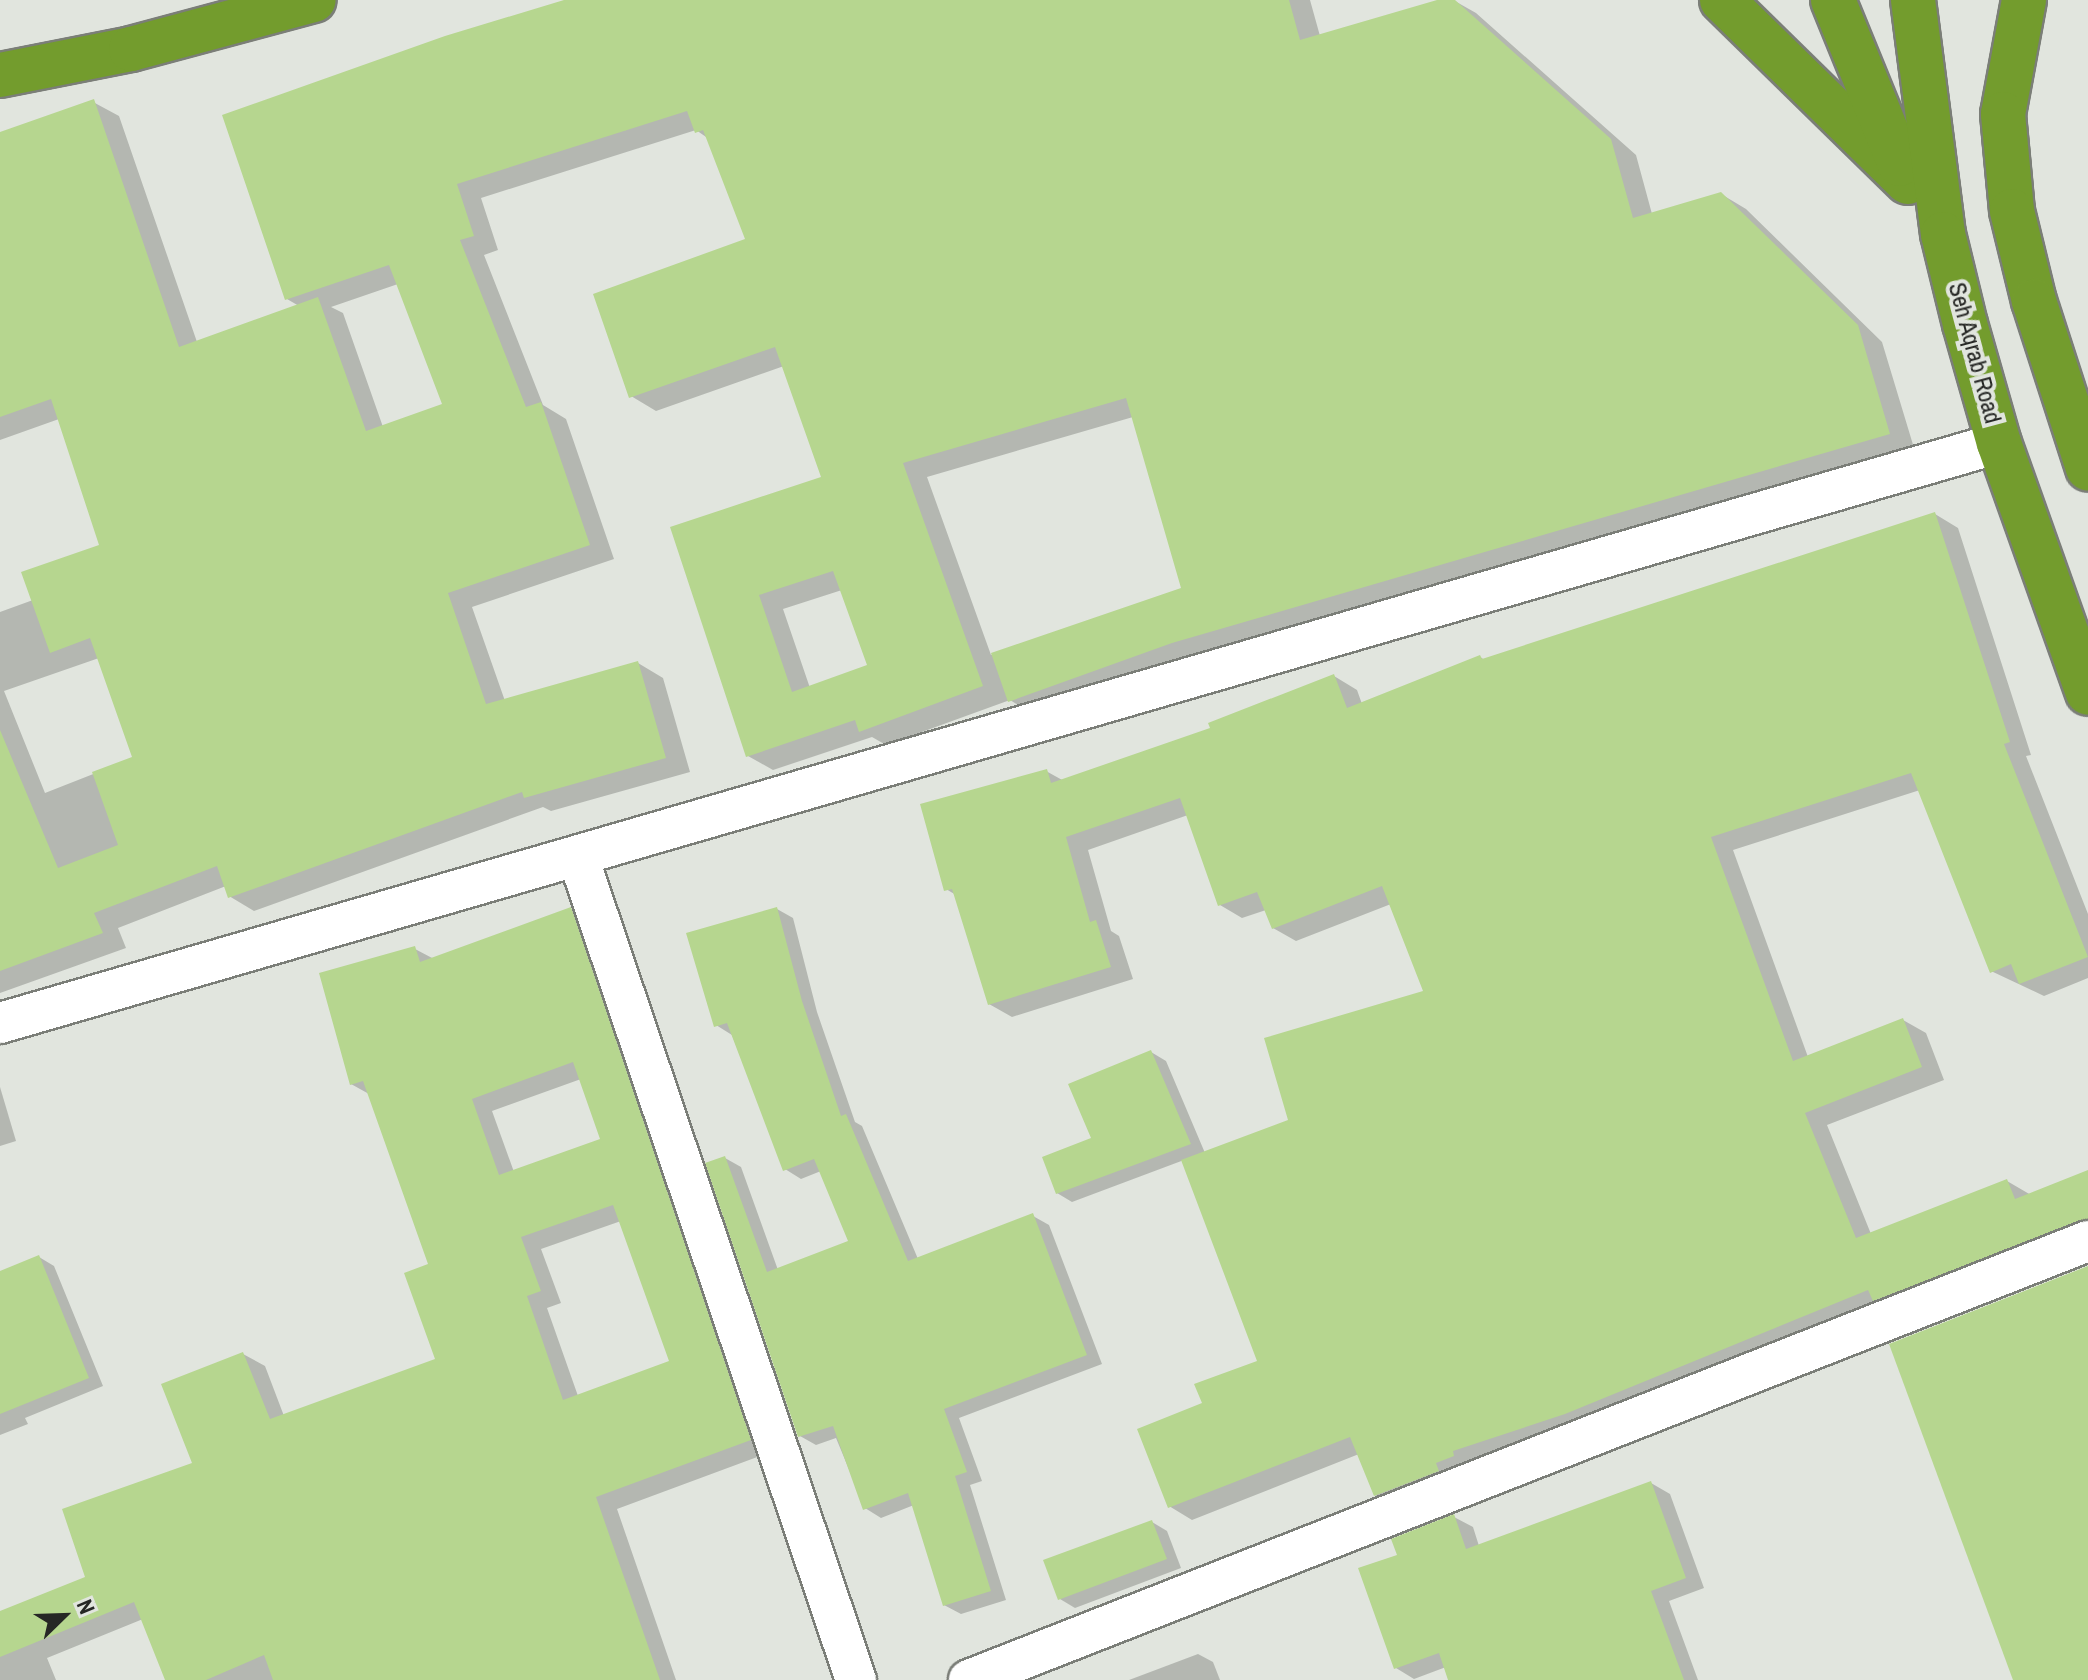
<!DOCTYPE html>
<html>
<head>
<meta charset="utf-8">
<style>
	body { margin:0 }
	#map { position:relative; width:2088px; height:1680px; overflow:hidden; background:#e1e5de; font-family:"Archivo Narrow",sans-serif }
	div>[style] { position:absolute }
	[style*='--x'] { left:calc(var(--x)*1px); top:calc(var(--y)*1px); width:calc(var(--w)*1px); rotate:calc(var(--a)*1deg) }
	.shadow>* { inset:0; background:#0003 }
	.building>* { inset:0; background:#b6d68f }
	.roads { filter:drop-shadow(2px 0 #7b7e78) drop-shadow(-2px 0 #7b7e78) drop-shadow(0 2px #7b7e78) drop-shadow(0 -2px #7b7e78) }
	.street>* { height:40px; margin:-20px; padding:0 20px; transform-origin:20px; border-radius:20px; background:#fff }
	.highway>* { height:44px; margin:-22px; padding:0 22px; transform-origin:22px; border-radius:22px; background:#739c2d }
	span { translate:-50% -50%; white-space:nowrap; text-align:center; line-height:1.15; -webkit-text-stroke:8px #e1e5de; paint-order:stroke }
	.street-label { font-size:24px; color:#262725 }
	.north { position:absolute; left:24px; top:1576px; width:80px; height:80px; -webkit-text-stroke:6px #e1e5de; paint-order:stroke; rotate:67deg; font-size:22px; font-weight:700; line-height:32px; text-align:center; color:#262725 }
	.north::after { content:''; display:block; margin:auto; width:28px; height:36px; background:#262725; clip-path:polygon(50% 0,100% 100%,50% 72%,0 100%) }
</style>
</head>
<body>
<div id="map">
	<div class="shadow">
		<div style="clip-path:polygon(evenodd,571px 0,1310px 0,1320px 36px,1453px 0,1476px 13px,1636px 155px,1652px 214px,1721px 194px,1746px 209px,1882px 342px,1914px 448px,1035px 716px,1010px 700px,886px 745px,872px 737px,773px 770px,748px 756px,673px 529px,823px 479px,784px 366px,656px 411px,631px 396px,747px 240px,709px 139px,696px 130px,481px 198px,498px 250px,484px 255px,543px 405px,566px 419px,614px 559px,472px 607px,505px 701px,638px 663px,663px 678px,690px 772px,551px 811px,543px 807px,254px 911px,229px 896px,226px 886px,118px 928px,126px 948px,0 993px,0 612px,33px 600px,102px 547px,59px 419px,0 440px,0 134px,93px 102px,119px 116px,197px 342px,299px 306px,287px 299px,571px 0,398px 284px,445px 405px,383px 427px,343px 313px,331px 307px,398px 284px,571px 0,1133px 417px,1184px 589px,991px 655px,927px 477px,1133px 417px,571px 0,842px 590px,870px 666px,810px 688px,783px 609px,842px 590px,571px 0,99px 658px,134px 758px,45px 793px,4px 691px,99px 658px)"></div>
		<div style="clip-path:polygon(1935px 514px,1958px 528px,2031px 755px,2026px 756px,2088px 914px,2088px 978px,2044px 996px,1991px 971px,1920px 790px,1733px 850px,1808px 1057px,1903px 1020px,1926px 1033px,1944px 1080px,1827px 1125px,1871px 1234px,2007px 1181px,2031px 1195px,2088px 1172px,2088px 1240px,1398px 1508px,1375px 1495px,1359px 1454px,1192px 1520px,1169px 1506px,1204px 1404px,1259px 1362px,1184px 1160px,1072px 1202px,1057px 1193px,1151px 1052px,1166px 1061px,1205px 1153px,1291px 1121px,1426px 992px,1391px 904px,1296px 941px,1273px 928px,1266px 910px,1242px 918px,1220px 905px,1188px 815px,1088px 850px,1111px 931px,1119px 936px,1133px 979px,1012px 1017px,989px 1004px,956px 895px,946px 889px,1046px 771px,1064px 781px,1213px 730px,1334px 676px,1357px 690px,1362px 704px,1480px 657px,1485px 660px)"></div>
		<div style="clip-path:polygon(evenodd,570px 909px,592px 922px,771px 1452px,617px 1509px,676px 1680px,167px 1680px,143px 1619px,47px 1658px,56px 1680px,0 1680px,0 1612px,88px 1578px,195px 1465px,243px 1354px,265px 1366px,284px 1416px,437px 1360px,431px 1265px,369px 1094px,351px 1084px,415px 949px,434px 959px,570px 909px,581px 1079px,603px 1140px,514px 1172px,492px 1111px,581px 1079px,570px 909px,621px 1221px,671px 1362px,578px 1396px,547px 1308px,561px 1303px,541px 1249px,621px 1221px)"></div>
		<div style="clip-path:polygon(777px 909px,793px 918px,817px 1012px,855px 1122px,862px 1126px,918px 1259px,1033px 1216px,1049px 1225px,1102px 1364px,959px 1418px,982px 1481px,970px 1485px,1006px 1600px,961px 1614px,944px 1605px,914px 1505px,881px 1518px,865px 1508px,836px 1438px,816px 1445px,800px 1436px,725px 1158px,741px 1167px,778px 1270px,851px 1242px,821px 1171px,801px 1179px,785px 1169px,732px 1035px,716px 1025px)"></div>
		<div style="clip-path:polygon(0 1087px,16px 1141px,0 1146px)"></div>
		<div style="clip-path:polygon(39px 1257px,54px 1266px,103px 1386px,25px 1418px,28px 1424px,0 1435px,0 1273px)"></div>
		<div style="clip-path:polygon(1651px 1483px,1670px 1494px,1704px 1588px,1669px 1601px,1698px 1680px,1450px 1680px,1446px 1667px,1414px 1679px,1396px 1668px,1399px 1556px,1454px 1517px,1473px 1527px,1479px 1546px)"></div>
		<div style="clip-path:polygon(1152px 1522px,1167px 1531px,1181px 1568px,1075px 1608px,1060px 1599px)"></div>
		<div style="clip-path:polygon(1198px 1654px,1213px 1662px,1220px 1680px,1129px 1680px)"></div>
	</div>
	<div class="building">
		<div style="clip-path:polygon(evenodd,564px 0,1289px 0,1300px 40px,1437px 0,1455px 0,1611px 139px,1633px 218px,1721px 192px,1858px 325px,1890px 434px,1172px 643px,1008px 702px,991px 653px,1181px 588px,1126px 398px,903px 463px,983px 686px,859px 732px,855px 720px,746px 757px,670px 527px,821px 477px,775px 347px,629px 398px,593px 294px,745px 239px,703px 130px,695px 133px,687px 111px,457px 184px,474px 236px,460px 240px,526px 407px,541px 402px,590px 545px,448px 593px,486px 704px,638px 661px,666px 758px,524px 798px,522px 792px,228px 898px,217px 866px,94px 913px,103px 933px,0 971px,0 730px,58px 868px,118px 845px,92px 772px,132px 757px,90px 638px,50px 653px,21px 572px,99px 545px,51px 399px,0 417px,0 132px,94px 99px,179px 347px,318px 297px,366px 431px,442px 404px,389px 265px,285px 300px,222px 115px,445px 36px,564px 0,833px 571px,867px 665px,792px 692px,759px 595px,833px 571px)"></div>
		<div style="clip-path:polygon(1935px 512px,2010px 742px,2004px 744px,2088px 957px,2019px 984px,2011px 964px,1990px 973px,1911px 773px,1711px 837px,1793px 1061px,1903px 1018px,1922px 1067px,1805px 1113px,1856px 1238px,2007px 1179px,2015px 1199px,2088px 1170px,2088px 1219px,1873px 1301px,1868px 1290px,1565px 1414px,1453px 1451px,1454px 1456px,1436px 1463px,1439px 1471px,1374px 1496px,1350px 1437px,1168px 1508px,1137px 1429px,1202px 1403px,1194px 1384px,1257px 1361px,1181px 1160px,1288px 1120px,1264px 1038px,1423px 991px,1382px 886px,1272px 929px,1257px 892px,1218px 906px,1180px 798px,1066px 837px,1090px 922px,1096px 920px,1111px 967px,988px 1005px,952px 889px,944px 891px,920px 804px,1047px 769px,1051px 783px,1210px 728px,1208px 723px,1334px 674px,1347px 708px,1480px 655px,1482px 659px)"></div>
		<div style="clip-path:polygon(evenodd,571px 907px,751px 1440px,596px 1497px,660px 1680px,273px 1680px,264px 1655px,206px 1680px,165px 1680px,134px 1602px,0 1657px,0 1611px,85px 1577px,62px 1509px,192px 1463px,161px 1384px,243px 1352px,270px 1419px,435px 1359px,404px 1273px,428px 1264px,363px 1081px,350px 1085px,319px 973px,415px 946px,420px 962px,571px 907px,573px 1062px,600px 1139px,499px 1175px,472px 1099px,573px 1062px,571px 907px,613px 1205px,669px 1361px,563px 1400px,527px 1296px,541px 1291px,521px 1237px,613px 1205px)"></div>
		<div style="clip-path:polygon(777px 907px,802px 1001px,841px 1116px,846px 1114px,908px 1261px,1033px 1213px,1087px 1355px,944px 1409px,967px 1472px,955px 1476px,991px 1591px,943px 1606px,908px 1493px,863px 1510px,833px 1426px,798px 1437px,705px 1163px,725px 1156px,767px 1272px,848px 1241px,814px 1159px,783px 1171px,727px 1023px,714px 1027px,686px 933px)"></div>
		<div style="clip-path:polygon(1151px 1050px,1191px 1144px,1056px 1194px,1042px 1157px,1091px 1138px,1068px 1084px)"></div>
		<div style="clip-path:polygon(39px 1255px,89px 1378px,0 1414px,0 1271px)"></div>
		<div style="clip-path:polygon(2088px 1266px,2088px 1680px,2013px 1680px,1889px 1344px)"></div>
		<div style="clip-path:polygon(1651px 1481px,1686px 1578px,1651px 1591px,1684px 1680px,1448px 1680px,1439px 1653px,1394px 1669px,1358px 1568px,1397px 1555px,1391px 1539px,1454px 1514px,1466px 1549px)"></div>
		<div style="clip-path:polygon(1152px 1520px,1167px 1559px,1058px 1600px,1043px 1560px)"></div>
	</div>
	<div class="roads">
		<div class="street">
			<div style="--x:578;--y:857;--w:869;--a:71.34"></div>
			<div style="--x:0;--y:1023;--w:2081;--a:-16.18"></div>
			<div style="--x:969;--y:1680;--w:1202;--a:-21.42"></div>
		</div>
		<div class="highway">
			<div style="--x:1722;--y:0;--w:260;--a:44.4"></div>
			<div style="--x:1833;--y:0;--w:177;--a:67.8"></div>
			<div style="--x:1913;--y:0;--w:236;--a:82.7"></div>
			<div style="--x:1943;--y:234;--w:93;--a:76.3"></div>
			<div style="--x:1965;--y:324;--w:124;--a:74.1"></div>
			<div style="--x:1999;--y:443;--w:265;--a:70.4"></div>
			<div style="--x:2024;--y:0;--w:116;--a:100.4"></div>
			<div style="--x:2003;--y:114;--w:97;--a:84.7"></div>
			<div style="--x:2012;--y:211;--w:93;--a:76.3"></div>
			<div style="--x:2034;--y:301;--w:176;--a:72.1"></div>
			<div style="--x:0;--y:75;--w:134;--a:-11.2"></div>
			<div style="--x:131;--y:49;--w:189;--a:-15"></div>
		</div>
	</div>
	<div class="street-label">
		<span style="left:1975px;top:353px;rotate:75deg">Seh Aqrab Road</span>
	</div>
	<div class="north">N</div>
</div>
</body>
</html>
